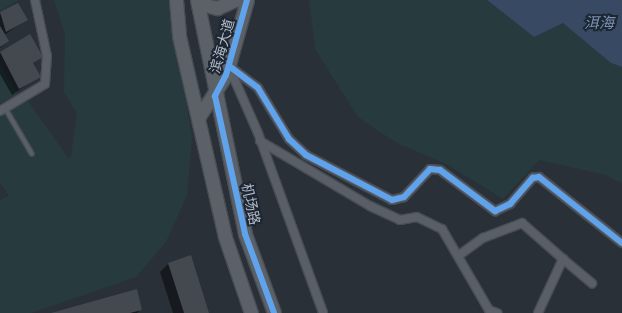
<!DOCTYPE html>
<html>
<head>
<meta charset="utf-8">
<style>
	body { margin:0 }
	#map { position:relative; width:622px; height:313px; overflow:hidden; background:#2a3038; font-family:"Open Sans","Noto Sans SC",sans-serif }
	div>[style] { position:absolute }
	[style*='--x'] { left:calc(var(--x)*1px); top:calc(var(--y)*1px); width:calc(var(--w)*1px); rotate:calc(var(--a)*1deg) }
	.green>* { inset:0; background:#273a3e }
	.water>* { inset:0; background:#384963 }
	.shadow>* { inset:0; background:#0007 }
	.building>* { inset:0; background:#444950 }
	.roads { filter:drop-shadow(1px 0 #484c53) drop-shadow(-1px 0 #484c53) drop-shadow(0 1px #484c53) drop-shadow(0 -1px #484c53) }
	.lane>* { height:4px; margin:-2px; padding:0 2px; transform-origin:2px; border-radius:2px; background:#5a5e66 }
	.street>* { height:8px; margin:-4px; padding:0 4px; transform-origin:4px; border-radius:4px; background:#5a5e66 }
	.primary>* { height:13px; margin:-6.5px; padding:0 6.5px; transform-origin:6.5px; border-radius:6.5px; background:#5c6168 }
	.cycleway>* { height:6px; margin:-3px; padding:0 3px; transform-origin:3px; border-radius:3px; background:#60a3ed }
	span { translate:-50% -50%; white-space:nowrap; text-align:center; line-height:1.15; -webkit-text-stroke:4px #1d2633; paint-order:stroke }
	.street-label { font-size:14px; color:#b4bcc9 }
	.water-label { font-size:15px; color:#7c92b1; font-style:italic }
</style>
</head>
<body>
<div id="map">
	<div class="green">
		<div style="clip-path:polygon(0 0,19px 0,0 11px)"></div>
		<div style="clip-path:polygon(54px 0,169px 0,192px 137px,187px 195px,166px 242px,136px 277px,31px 313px,0 313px,0 200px,9px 196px,0 182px,0 116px,28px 101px,68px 158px,71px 156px,77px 114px,64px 92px,65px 34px)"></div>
		<div style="clip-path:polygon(309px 0,487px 0,534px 37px,563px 22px,611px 63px,622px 67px,622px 183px,606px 175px,539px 160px,503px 199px,448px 165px,395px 142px,358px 117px,315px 49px)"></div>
		<div style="clip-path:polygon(0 63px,18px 94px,0 104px)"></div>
	</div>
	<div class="water">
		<div style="clip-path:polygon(487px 0,622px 0,622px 67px,611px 63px,563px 23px,534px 37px)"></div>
	</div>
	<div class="shadow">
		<div style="clip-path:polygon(18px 4px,26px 20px,4px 35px,8px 41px,0 48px,0 14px)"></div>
		<div style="clip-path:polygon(30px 36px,42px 57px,32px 64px,39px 76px,12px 95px,0 74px,0 53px)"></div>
		<div style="clip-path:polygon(190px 257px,208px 313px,173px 313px,160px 272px,168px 264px)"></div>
		<div style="clip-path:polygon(141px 309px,137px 313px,53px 313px)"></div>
	</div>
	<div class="building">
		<div style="clip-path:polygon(18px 3px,28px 20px,6px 32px,0 12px)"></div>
		<div style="clip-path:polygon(0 26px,9px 41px,0 47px)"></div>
		<div style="clip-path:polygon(30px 34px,43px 57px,33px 63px,41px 77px,19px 89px,0 52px)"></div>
		<div style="clip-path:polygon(191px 255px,209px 313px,184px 313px,168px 263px)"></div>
		<div style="clip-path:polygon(137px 289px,142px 310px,130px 313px,51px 313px)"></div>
	</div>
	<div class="roads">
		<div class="lane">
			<div style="--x:5;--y:108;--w:53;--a:59.6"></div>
		</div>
		<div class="street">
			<div style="--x:229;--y:66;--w:36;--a:37"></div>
			<div style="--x:258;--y:88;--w:60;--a:58.7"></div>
			<div style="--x:289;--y:139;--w:23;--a:43"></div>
			<div style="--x:306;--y:155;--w:97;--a:27.6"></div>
			<div style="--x:392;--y:200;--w:12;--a:-14"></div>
			<div style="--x:404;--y:197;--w:38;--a:-47"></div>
			<div style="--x:430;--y:169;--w:10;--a:6"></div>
			<div style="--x:440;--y:170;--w:69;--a:36.7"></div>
			<div style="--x:495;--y:211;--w:17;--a:-25"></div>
			<div style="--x:510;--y:204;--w:35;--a:-49"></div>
			<div style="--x:533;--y:178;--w:6;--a:-9"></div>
			<div style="--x:539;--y:177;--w:106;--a:38.5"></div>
			<div style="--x:229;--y:67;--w:72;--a:66.3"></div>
			<div style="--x:258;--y:133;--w:191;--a:70.1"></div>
			<div style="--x:0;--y:111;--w:52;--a:-31"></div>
			<div style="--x:45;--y:84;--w:28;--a:-86"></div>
			<div style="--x:47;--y:56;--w:57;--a:-102.1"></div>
			<div style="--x:260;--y:141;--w:128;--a:30.6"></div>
			<div style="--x:370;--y:206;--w:33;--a:25"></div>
			<div style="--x:400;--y:220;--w:17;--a:-10"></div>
			<div style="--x:417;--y:217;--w:28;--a:26"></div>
			<div style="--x:442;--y:229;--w:94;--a:59.9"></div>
			<div style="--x:489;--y:310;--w:9;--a:21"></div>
			<div style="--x:458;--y:256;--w:31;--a:-36"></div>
			<div style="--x:483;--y:238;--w:42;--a:-21"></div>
			<div style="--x:522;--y:223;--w:55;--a:41.3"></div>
			<div style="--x:538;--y:313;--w:60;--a:-65.2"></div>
			<div style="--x:563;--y:259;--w:38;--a:40"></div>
		</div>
		<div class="primary">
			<div style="--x:176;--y:0;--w:36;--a:85"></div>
			<div style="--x:179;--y:36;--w:206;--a:77.1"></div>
			<div style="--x:225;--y:237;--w:80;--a:71.1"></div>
			<div style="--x:197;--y:0;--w:239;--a:78.4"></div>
			<div style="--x:245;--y:234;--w:84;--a:69.8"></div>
			<div style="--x:198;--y:3;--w:20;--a:15"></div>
			<div style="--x:217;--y:8;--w:20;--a:-24"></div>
			<div style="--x:198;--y:118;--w:51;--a:-56.9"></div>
			<div style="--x:226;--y:75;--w:78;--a:-74.4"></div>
		</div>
	</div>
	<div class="cycleway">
		<div style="--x:247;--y:0;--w:78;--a:105.6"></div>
		<div style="--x:226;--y:75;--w:24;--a:118"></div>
		<div style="--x:215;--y:96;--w:141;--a:77.7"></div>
		<div style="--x:245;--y:234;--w:84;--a:69.8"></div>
		<div style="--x:229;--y:66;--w:36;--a:37"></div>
		<div style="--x:258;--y:88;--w:60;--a:58.7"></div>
		<div style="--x:289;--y:139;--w:23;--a:43"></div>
		<div style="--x:306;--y:155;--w:97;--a:27.6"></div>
		<div style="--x:392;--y:200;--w:12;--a:-14"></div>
		<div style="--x:404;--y:197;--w:38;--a:-47"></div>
		<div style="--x:430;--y:169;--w:10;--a:6"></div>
		<div style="--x:440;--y:170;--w:69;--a:36.7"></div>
		<div style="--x:495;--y:211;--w:17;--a:-25"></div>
		<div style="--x:510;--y:204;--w:35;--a:-49"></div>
		<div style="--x:533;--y:178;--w:6;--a:-9"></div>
		<div style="--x:539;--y:177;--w:106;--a:38.5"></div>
	</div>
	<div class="street-label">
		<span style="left:222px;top:46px;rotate:-74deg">滨海大道</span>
		<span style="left:251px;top:204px;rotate:78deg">机场路</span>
	</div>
	<div class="water-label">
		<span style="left:599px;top:23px">洱海</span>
	</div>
</div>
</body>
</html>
